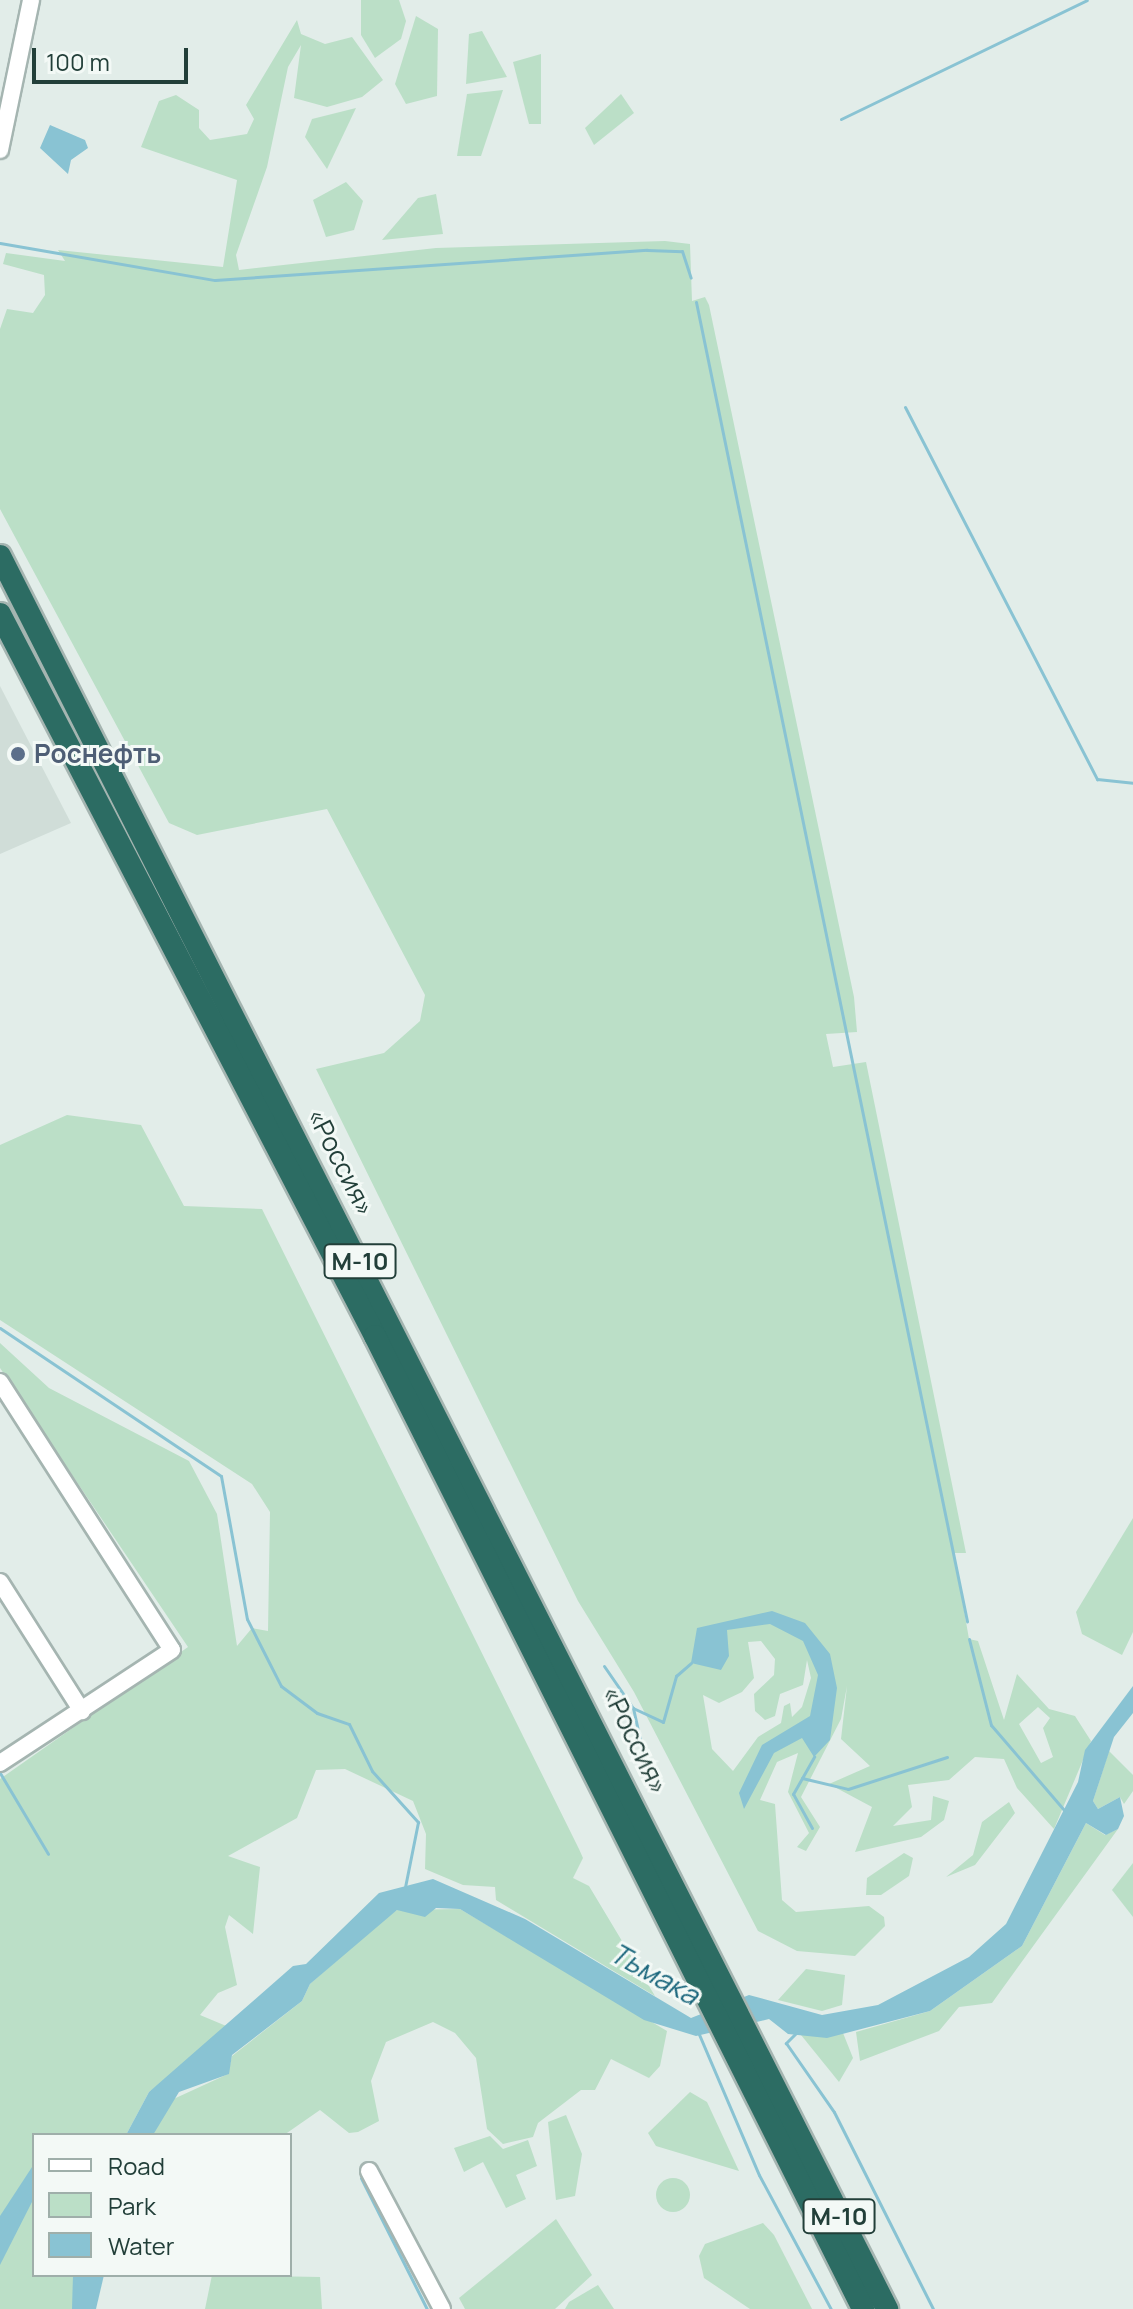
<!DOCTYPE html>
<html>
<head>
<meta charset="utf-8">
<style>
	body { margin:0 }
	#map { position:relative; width:1133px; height:2309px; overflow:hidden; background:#e2ede9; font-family:Manrope,sans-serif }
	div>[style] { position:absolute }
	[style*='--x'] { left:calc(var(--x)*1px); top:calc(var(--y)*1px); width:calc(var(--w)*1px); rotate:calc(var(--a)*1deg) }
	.built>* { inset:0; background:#d0ddd8 }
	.green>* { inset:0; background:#bbdfc7 }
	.round { border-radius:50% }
	.water>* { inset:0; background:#89c3d3 }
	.stream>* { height:3px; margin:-1.5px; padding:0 1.5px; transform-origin:1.5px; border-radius:1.5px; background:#89c3d3 }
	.roads { filter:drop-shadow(2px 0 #a5b5b1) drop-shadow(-2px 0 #a5b5b1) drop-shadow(0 2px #a5b5b1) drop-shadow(0 -2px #a5b5b1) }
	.minor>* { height:16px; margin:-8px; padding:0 8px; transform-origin:8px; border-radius:8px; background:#fff }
	.highway>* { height:22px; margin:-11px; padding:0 11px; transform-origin:11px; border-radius:11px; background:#2c6c63 }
	.dots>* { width:22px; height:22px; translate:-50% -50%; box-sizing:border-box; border:4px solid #f3f9f6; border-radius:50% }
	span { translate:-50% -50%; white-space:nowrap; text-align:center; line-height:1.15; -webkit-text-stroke:6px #f3f9f6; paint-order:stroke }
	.shield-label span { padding:2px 6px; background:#f3f9f6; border:2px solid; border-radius:6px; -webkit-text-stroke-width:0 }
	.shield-label { font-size:24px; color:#223f39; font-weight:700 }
	.service-label { font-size:26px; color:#4e5e75; font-weight:700 }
	.left { translate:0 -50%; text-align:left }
	.street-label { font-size:26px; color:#223f39 }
	.water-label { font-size:28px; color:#1a667c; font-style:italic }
	.legend { position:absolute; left:32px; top:2133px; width:260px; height:144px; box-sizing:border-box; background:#f3f9f6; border:2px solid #9fafaa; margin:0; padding:10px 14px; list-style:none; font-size:24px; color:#223f39 }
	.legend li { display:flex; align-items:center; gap:16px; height:40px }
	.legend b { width:40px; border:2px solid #9fafaa }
	.scale { position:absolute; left:32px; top:48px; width:156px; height:36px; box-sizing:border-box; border:4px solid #223f39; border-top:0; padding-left:10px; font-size:24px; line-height:28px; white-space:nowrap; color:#223f39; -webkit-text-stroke:6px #f3f9f6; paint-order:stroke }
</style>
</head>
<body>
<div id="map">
	<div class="built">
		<div style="clip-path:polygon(0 686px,71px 823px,0 854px)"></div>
	</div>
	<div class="green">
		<div style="clip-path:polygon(361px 0,399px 0,406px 21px,401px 39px,375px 58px,361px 35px)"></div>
		<div style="clip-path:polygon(416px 16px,438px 29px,437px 96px,406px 104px,395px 84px)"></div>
		<div style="clip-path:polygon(evenodd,297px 20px,301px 34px,325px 44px,352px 37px,383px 80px,362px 97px,327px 107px,294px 98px,301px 45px,288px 67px,267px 167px,236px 255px,239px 270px,436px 248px,665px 241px,690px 244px,692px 301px,705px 297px,709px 305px,854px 997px,857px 1032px,826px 1034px,833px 1067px,866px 1062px,966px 1553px,954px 1553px,969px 1639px,978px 1641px,1004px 1720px,1017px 1674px,1049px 1709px,1075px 1716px,1091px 1741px,1054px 1829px,1017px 1788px,1004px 1759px,975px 1757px,949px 1780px,908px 1785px,912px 1807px,893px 1826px,931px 1820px,933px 1796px,949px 1801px,944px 1820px,921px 1837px,855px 1852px,872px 1807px,829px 1784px,870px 1766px,841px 1739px,847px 1686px,841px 1719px,801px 1797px,820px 1827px,806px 1851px,797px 1847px,809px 1833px,788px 1792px,798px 1753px,777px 1762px,760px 1800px,775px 1804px,782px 1900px,796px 1912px,869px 1906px,884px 1917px,885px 1926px,855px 1956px,797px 1951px,758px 1931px,634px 1692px,578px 1601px,316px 1069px,384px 1053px,420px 1021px,425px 995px,327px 809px,197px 835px,169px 823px,0 509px,0 329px,7px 309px,33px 313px,45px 295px,44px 275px,3px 264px,6px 253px,65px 261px,58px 250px,223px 267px,237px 180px,141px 147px,159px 101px,176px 95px,199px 110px,199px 128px,210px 140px,247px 134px,254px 119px,246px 105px,297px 20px,761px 1641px,775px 1659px,774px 1675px,754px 1694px,755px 1711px,765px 1720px,775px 1716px,780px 1694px,803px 1685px,807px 1660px,811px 1678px,802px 1707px,792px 1717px,790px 1703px,784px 1706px,781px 1723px,758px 1737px,733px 1771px,712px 1749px,703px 1695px,719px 1703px,742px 1692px,754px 1678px,748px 1642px,761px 1641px,297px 20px,1038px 1707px,1050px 1718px,1043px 1728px,1053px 1757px,1041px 1763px,1019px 1724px,1038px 1707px)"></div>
		<div style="clip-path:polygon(482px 31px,507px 77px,466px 84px,469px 34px)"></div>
		<div style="clip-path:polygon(541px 54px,541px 124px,529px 124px,513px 62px)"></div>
		<div style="clip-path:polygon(503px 90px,481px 156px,457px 156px,467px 94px)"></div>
		<div style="clip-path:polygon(621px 94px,634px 113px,594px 145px,585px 128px)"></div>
		<div style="clip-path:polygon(356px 108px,327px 169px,305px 137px,312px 119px)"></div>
		<div style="clip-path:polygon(346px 182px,363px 201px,354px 230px,326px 237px,313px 200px)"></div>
		<div style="clip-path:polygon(436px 194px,443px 234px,382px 240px,418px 198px)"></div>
		<div style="clip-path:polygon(67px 1115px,141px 1125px,184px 1206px,262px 1209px,579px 1849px,583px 1858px,573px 1878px,589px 1886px,655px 1996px,496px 1900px,495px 1887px,463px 1885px,425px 1869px,426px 1834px,413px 1801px,345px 1769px,316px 1770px,297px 1818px,228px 1856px,260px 1867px,253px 1934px,229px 1915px,225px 1927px,237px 1985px,218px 1993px,200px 2015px,231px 2028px,149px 2092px,126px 2135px,34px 2135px,34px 2275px,80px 2275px,72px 2309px,0 2309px,0 1779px,188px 1647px,0 1368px,0 1343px,49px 1388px,189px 1461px,217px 1514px,237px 1646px,252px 1628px,268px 1631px,270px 1512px,252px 1484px,0 1320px,0 1145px)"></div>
		<div style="clip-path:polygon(1133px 1518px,1133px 1632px,1122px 1655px,1082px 1634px,1076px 1612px)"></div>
		<div style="clip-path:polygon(1109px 1751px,1133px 1775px,1133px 1791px,1124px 1804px,1120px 1797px,1098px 1809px,1093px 1801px)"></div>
		<div style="clip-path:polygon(1009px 1802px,1015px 1813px,975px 1865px,946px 1877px,973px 1855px,982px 1822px)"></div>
		<div style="clip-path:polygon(1086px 1823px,1105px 1835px,1118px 1829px,992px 2003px,959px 2007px,939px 2031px,860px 2061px,856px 2032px,930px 2011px,1022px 1946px)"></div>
		<div style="clip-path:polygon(904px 1853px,913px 1858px,909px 1876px,881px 1895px,866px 1895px,867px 1878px)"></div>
		<div style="clip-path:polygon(1133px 1863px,1133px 1917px,1112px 1890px)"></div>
		<div style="clip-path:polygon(460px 1909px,667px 2031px,660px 2066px,649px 2078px,611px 2059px,595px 2090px,581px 2090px,538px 2123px,533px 2137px,503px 2144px,487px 2129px,476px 2058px,455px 2033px,433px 2022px,386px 2042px,371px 2081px,379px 2121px,358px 2132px,349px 2133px,320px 2110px,284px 2135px,153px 2135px,167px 2102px,228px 2074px,232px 2056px,302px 2001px,310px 1984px,381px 1921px,397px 1910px)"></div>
		<div style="clip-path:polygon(806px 1969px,845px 1975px,842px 2005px,822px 2011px,778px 2000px)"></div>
		<div style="clip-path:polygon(843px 2033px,853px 2058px,839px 2082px,801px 2035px)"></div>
		<div style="clip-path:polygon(690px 2092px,707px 2102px,739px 2171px,656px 2146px,648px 2133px)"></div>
		<div style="clip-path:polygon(566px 2115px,582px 2154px,575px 2196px,556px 2200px,548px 2122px)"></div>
		<div style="clip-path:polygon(490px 2136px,503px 2149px,528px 2140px,537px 2166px,516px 2175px,526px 2199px,506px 2208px,483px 2162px,464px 2172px,454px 2148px)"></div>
		<div class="round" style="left:656px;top:2178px;width:34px;height:34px"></div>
		<div style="clip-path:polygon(556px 2219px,592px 2275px,555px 2309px,465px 2309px,459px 2298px)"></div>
		<div style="clip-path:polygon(763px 2223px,774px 2235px,812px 2309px,750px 2309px,704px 2278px,699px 2256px,705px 2244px)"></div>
		<div style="clip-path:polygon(212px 2275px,320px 2277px,322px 2309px,205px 2309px)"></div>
		<div style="clip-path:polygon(598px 2285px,614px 2309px,565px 2309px,569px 2302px)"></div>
	</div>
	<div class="water">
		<div style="clip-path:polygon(50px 125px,85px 140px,88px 148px,71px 160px,68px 174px,40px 148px)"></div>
		<div style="clip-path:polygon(772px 1611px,805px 1623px,830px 1654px,837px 1688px,830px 1740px,814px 1757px,802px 1738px,774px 1753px,744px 1809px,739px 1793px,762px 1745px,810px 1716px,818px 1675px,803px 1641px,770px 1624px,727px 1630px,729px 1656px,721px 1670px,691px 1663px,697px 1628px)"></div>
		<div style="clip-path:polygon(1133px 1686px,1133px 1713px,1114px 1737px,1093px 1801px,1098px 1809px,1120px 1797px,1124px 1816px,1118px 1829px,1106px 1835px,1086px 1823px,1022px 1946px,930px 2011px,827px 2038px,788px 2034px,769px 2019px,696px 2036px,644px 2020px,460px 1909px,436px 1908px,425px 1917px,397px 1910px,310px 1984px,302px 2001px,232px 2055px,229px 2074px,179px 2092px,153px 2135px,126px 2135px,149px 2092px,293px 1966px,306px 1964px,379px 1893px,433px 1879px,525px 1919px,691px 2018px,749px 1995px,822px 2015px,878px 2005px,969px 1957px,1006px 1924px,1078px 1782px,1085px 1750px)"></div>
		<div style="clip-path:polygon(34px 2164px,34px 2198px,0 2265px,0 2216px)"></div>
		<div style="clip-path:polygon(73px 2275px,104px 2275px,96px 2309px,72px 2309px)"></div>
	</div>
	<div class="stream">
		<div style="--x:841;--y:119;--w:273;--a:-25.8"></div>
		<div style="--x:0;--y:243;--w:218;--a:9.8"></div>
		<div style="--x:215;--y:280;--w:433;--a:-4"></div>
		<div style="--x:647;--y:250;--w:35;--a:2"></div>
		<div style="--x:682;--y:251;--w:28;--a:72"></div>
		<div style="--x:696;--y:302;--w:1347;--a:78.39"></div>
		<div style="--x:905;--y:407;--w:419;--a:62.7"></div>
		<div style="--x:1097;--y:779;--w:36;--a:6"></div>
		<div style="--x:0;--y:1328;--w:266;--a:33.8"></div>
		<div style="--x:221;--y:1476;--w:145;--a:79.7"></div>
		<div style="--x:247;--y:1619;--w:75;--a:63.1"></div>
		<div style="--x:281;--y:1686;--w:45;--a:36.9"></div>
		<div style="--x:317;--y:1713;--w:34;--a:19"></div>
		<div style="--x:349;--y:1724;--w:52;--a:63.9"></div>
		<div style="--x:372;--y:1771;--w:69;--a:48"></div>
		<div style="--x:418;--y:1822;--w:66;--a:101.3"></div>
		<div style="--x:969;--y:1639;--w:89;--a:75.7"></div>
		<div style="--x:991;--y:1725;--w:112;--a:49.3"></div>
		<div style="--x:604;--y:1666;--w:51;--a:55.4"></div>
		<div style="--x:633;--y:1708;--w:59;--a:77.4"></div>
		<div style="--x:633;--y:1708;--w:33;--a:25"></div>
		<div style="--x:663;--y:1722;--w:48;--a:-74.2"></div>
		<div style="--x:676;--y:1676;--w:20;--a:-41"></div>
		<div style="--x:0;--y:1773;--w:94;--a:59.3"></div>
		<div style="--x:802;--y:1778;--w:47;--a:13.4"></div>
		<div style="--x:848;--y:1789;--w:104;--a:-17.9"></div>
		<div style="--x:812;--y:1828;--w:39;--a:-119"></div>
		<div style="--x:793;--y:1794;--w:43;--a:-60.4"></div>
		<div style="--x:698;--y:2032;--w:155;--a:66.9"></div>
		<div style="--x:759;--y:2175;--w:152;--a:61.8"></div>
		<div style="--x:797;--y:2032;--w:16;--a:135"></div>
		<div style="--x:786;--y:2043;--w:84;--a:55.2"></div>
		<div style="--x:834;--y:2112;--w:220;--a:63.3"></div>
		<div style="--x:361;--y:2178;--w:147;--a:63.3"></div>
	</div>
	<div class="roads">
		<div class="minor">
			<div style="--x:0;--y:150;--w:153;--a:-78.3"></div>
			<div style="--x:0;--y:1382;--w:318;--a:57.3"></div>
			<div style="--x:172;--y:1650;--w:206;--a:146.7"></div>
			<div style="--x:0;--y:1582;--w:153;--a:57.6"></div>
			<div style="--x:369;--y:2171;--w:156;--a:62.1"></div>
		</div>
		<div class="highway">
			<div style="--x:0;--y:556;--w:1965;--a:63.16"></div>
			<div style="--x:0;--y:614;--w:814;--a:62.55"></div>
			<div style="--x:375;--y:1336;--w:1089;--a:63.36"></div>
		</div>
	</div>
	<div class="dots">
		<div style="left:18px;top:754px;background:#5c6f8a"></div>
	</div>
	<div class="shield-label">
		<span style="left:360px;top:1261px">М-10</span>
		<span style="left:839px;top:2216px">М-10</span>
	</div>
	<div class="service-label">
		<span class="left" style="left:34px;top:754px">Роснефть</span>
	</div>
	<div class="street-label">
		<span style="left:341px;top:1162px;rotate:63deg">«Россия»</span>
		<span style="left:635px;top:1740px;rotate:64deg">«Россия»</span>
	</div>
	<div class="water-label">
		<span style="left:655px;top:1973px;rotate:29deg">Тьмака</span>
	</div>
	<ul class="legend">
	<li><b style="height:10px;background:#fff"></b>Road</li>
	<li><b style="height:22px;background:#bbdfc7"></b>Park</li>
	<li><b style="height:22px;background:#89c3d3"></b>Water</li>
	</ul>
	<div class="scale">100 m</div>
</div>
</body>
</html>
